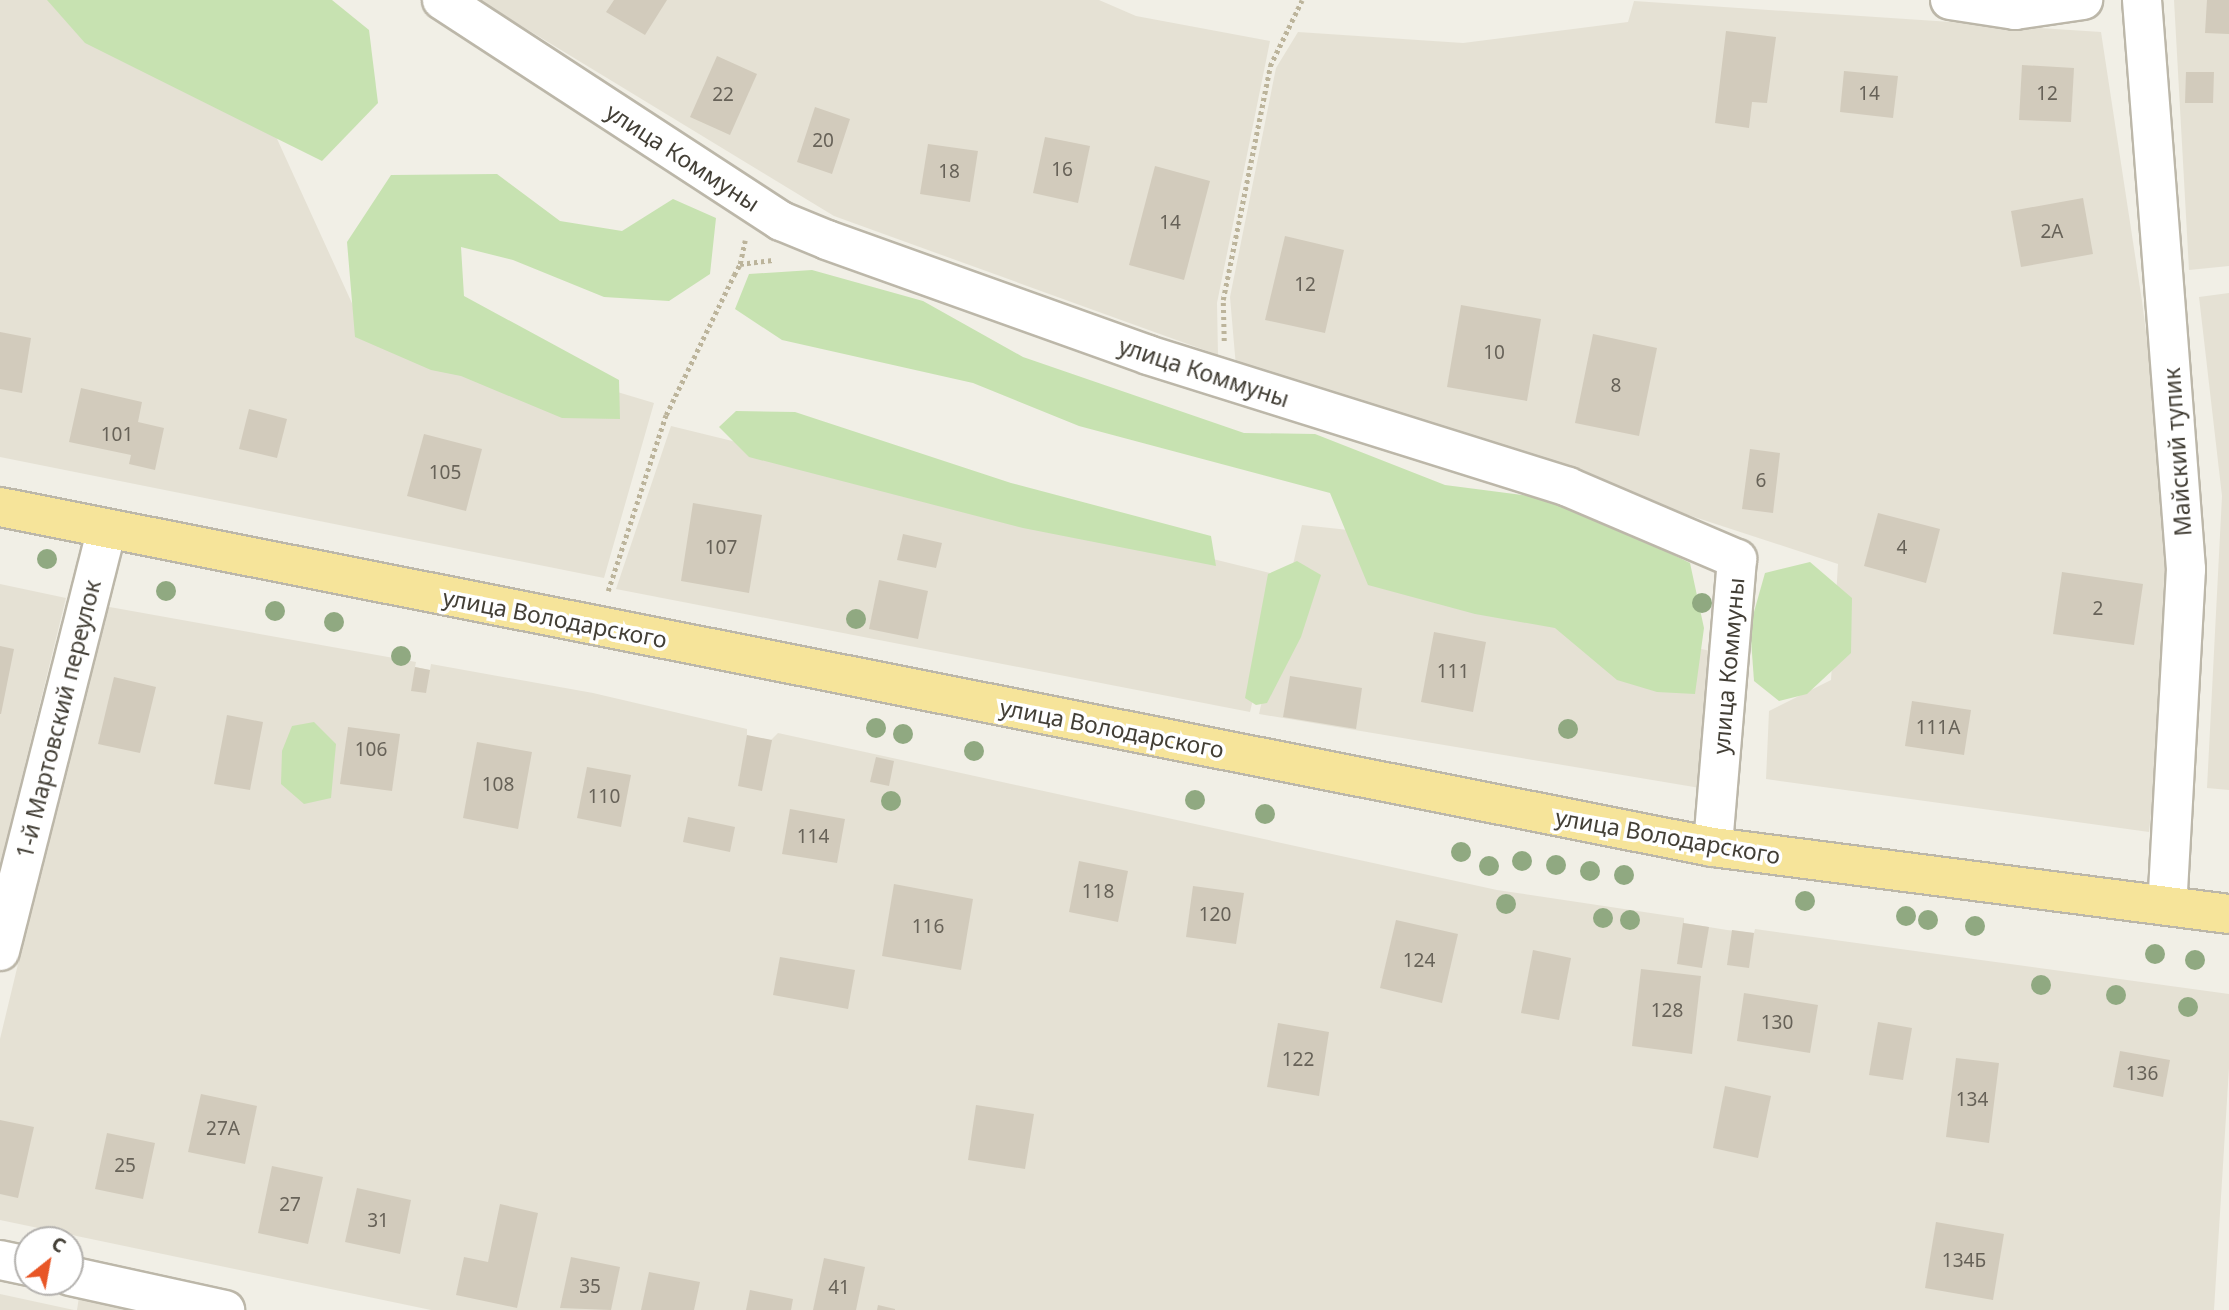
<!DOCTYPE html>
<html>
<head>
<meta charset="utf-8">
<style>
	body { margin:0 }
	#map { position:relative; width:2229px; height:1310px; overflow:hidden; background:#f1efe6; font-family:"Noto Sans",sans-serif }
	div>[style] { position:absolute }
	[style*='--x'] { left:calc(var(--x)*1px); top:calc(var(--y)*1px); width:calc(var(--w)*1px); rotate:calc(var(--a)*1deg) }
	.residential>* { inset:0; background:#e5e1d4 }
	.green>* { inset:0; background:#c7e2b1 }
	.building>* { inset:0; background:#d2cbbc }
	.path>* { height:4.5px; margin-top:-2.25px; transform-origin:0; background:repeating-linear-gradient(90deg,#bcb49b 0 3.5px,transparent 0 7px) }
	.roads { filter:drop-shadow(2px 0 #bcb7a9) drop-shadow(-2px 0 #bcb7a9) drop-shadow(0 2px #bcb7a9) drop-shadow(0 -2px #bcb7a9) }
	.minor>* { height:38px; margin:-19px; padding:0 19px; transform-origin:19px; border-radius:19px; background:#fff }
	.major>* { height:38px; margin:-19px; padding:0 19px; transform-origin:19px; border-radius:19px; background:#f6e49a }
	.trees>* { width:20px; height:20px; margin:-10px; border-radius:50%; background:#90a981 }
	span { translate:-50% -50%; white-space:nowrap; text-align:center; line-height:1.15; -webkit-text-stroke:7px #fff; paint-order:stroke }
	.number-label { font-size:19px; color:#676258 }
	.number-label span { -webkit-text-stroke-width:0 }
	.street-label { font-size:23px; color:#433f36 }
	.north { position:absolute; left:14px; top:1226px; width:70px; height:70px; box-sizing:border-box; background:#fff; border:2px solid #b4b2af; border-radius:50%; rotate:31deg; font-size:19px; font-weight:700; line-height:28px; text-align:center; color:#433f36 }
	.north::after { content:''; display:block; margin:auto; width:24px; height:32px; background:#e85626; clip-path:polygon(50% 0,100% 100%,50% 72%,0 100%) }
</style>
</head>
<body>
<div id="map">
	<div class="residential">
		<div style="clip-path:polygon(0 0,96px 0,273px 130px,361px 323px,541px 369px,654px 403px,604px 578px,0 457px)"></div>
		<div style="clip-path:polygon(479px 0,1099px 0,1136px 16px,1270px 41px,1217px 303px,1218px 355px,834px 216px)"></div>
		<div style="clip-path:polygon(2174px 0,2229px 0,2229px 266px,2189px 270px)"></div>
		<div style="clip-path:polygon(1634px 1px,2101px 32px,2142px 301px,2177px 572px,2149px 832px,1766px 779px,1769px 711px,1831px 680px,1838px 564px,1236px 367px,1230px 297px,1276px 68px,1298px 32px,1463px 43px,1628px 22px)"></div>
		<div style="clip-path:polygon(2229px 293px,2229px 790px,2207px 788px,2222px 496px,2199px 297px)"></div>
		<div style="clip-path:polygon(671px 426px,1282px 576px,1250px 712px,616px 589px)"></div>
		<div style="clip-path:polygon(1302px 525px,1562px 553px,1561px 621px,1716px 652px,1700px 788px,1259px 714px)"></div>
		<div style="clip-path:polygon(0 584px,66px 598px,0 866px)"></div>
		<div style="clip-path:polygon(104px 606px,416px 662px,415px 667px,430px 670px,431px 664px,593px 693px,747px 729px,747px 736px,771px 740px,778px 733px,1497px 890px,1684px 918px,1684px 923px,1727px 930px,1754px 933px,1755px 929px,2229px 994px,2229px 1068px,2214px 1310px,431px 1310px,0 1220px,0 1039px)"></div>
		<div style="clip-path:polygon(0 1294px,74px 1310px,0 1310px)"></div>
		<div style="clip-path:polygon(79px 1297px,138px 1310px,77px 1310px)"></div>
	</div>
	<div class="green">
		<div style="clip-path:polygon(47px 0,332px 0,369px 30px,378px 103px,322px 161px,85px 43px)"></div>
		<div style="clip-path:polygon(497px 174px,560px 221px,622px 231px,673px 199px,716px 218px,710px 274px,669px 301px,604px 297px,513px 260px,461px 247px,464px 296px,619px 380px,620px 419px,562px 418px,461px 376px,431px 370px,355px 337px,347px 242px,391px 175px)"></div>
		<div style="clip-path:polygon(812px 270px,923px 301px,1023px 357px,1244px 433px,1315px 434px,1445px 485px,1560px 500px,1690px 563px,1704px 628px,1695px 694px,1657px 692px,1617px 680px,1555px 628px,1475px 614px,1368px 585px,1330px 493px,1079px 426px,973px 383px,782px 340px,735px 309px,749px 274px)"></div>
		<div style="clip-path:polygon(736px 411px,795px 412px,1011px 483px,1211px 536px,1216px 566px,1023px 528px,749px 457px,719px 427px)"></div>
		<div style="clip-path:polygon(1297px 561px,1321px 575px,1301px 637px,1267px 703px,1256px 705px,1245px 698px,1268px 574px)"></div>
		<div style="clip-path:polygon(1810px 562px,1852px 598px,1851px 653px,1807px 694px,1779px 701px,1754px 681px,1750px 626px,1765px 573px)"></div>
		<div style="clip-path:polygon(314px 722px,336px 744px,331px 798px,304px 804px,281px 784px,282px 751px,292px 726px)"></div>
	</div>
	<div class="building">
		<div style="clip-path:polygon(614px 0,667px 0,645px 35px,606px 12px)"></div>
		<div style="clip-path:polygon(2207px 0,2229px 0,2229px 34px,2205px 33px)"></div>
		<div style="clip-path:polygon(1726px 31px,1776px 37px,1767px 103px,1752px 102px,1749px 128px,1715px 123px)"></div>
		<div style="clip-path:polygon(717px 56px,757px 74px,730px 135px,690px 117px)"></div>
		<div style="clip-path:polygon(2022px 65px,2074px 68px,2071px 122px,2019px 120px)"></div>
		<div style="clip-path:polygon(1844px 71px,1898px 76px,1893px 118px,1840px 112px)"></div>
		<div style="clip-path:polygon(2186px 72px,2214px 72px,2213px 103px,2185px 103px)"></div>
		<div style="clip-path:polygon(815px 107px,850px 119px,832px 174px,797px 162px)"></div>
		<div style="clip-path:polygon(1045px 137px,1090px 146px,1078px 203px,1033px 193px)"></div>
		<div style="clip-path:polygon(928px 144px,978px 151px,970px 202px,920px 194px)"></div>
		<div style="clip-path:polygon(1155px 166px,1210px 181px,1184px 280px,1129px 265px)"></div>
		<div style="clip-path:polygon(2083px 198px,2093px 254px,2021px 267px,2011px 211px)"></div>
		<div style="clip-path:polygon(1285px 236px,1344px 250px,1325px 333px,1265px 320px)"></div>
		<div style="clip-path:polygon(1461px 305px,1541px 319px,1527px 401px,1447px 387px)"></div>
		<div style="clip-path:polygon(0 332px,31px 338px,22px 393px,0 389px)"></div>
		<div style="clip-path:polygon(1593px 334px,1657px 348px,1639px 436px,1575px 423px)"></div>
		<div style="clip-path:polygon(81px 388px,142px 402px,138px 422px,164px 428px,155px 470px,129px 464px,131px 455px,69px 442px)"></div>
		<div style="clip-path:polygon(249px 409px,287px 419px,277px 458px,239px 449px)"></div>
		<div style="clip-path:polygon(424px 434px,482px 449px,466px 511px,407px 496px)"></div>
		<div style="clip-path:polygon(1750px 449px,1780px 453px,1773px 513px,1742px 509px)"></div>
		<div style="clip-path:polygon(693px 503px,762px 515px,749px 593px,681px 581px)"></div>
		<div style="clip-path:polygon(1878px 513px,1940px 529px,1926px 583px,1864px 566px)"></div>
		<div style="clip-path:polygon(903px 534px,942px 543px,936px 568px,897px 560px)"></div>
		<div style="clip-path:polygon(2062px 572px,2143px 584px,2134px 645px,2053px 634px)"></div>
		<div style="clip-path:polygon(879px 580px,928px 591px,918px 639px,869px 629px)"></div>
		<div style="clip-path:polygon(1434px 632px,1486px 642px,1473px 712px,1421px 702px)"></div>
		<div style="clip-path:polygon(0 646px,14px 649px,1px 714px,0 714px)"></div>
		<div style="clip-path:polygon(415px 667px,430px 670px,426px 693px,411px 691px)"></div>
		<div style="clip-path:polygon(1290px 676px,1362px 688px,1356px 729px,1283px 717px)"></div>
		<div style="clip-path:polygon(114px 677px,156px 687px,140px 753px,98px 744px)"></div>
		<div style="clip-path:polygon(1912px 701px,1971px 710px,1964px 755px,1905px 746px)"></div>
		<div style="clip-path:polygon(227px 715px,263px 722px,250px 790px,214px 784px)"></div>
		<div style="clip-path:polygon(348px 727px,400px 734px,392px 791px,340px 784px)"></div>
		<div style="clip-path:polygon(747px 735px,772px 740px,762px 791px,738px 786px)"></div>
		<div style="clip-path:polygon(477px 742px,532px 752px,518px 829px,463px 818px)"></div>
		<div style="clip-path:polygon(876px 757px,894px 761px,889px 786px,870px 782px)"></div>
		<div style="clip-path:polygon(587px 767px,631px 775px,621px 827px,577px 818px)"></div>
		<div style="clip-path:polygon(790px 809px,845px 819px,837px 863px,782px 854px)"></div>
		<div style="clip-path:polygon(688px 817px,735px 827px,730px 852px,683px 842px)"></div>
		<div style="clip-path:polygon(1079px 861px,1128px 871px,1118px 922px,1069px 912px)"></div>
		<div style="clip-path:polygon(894px 884px,973px 899px,961px 970px,882px 956px)"></div>
		<div style="clip-path:polygon(1193px 886px,1244px 893px,1236px 944px,1186px 937px)"></div>
		<div style="clip-path:polygon(1396px 920px,1458px 934px,1442px 1003px,1380px 988px)"></div>
		<div style="clip-path:polygon(1683px 923px,1709px 927px,1702px 968px,1677px 964px)"></div>
		<div style="clip-path:polygon(1732px 930px,1754px 933px,1749px 968px,1727px 965px)"></div>
		<div style="clip-path:polygon(1533px 950px,1571px 958px,1559px 1020px,1521px 1013px)"></div>
		<div style="clip-path:polygon(780px 957px,855px 970px,848px 1009px,773px 995px)"></div>
		<div style="clip-path:polygon(1641px 969px,1701px 976px,1692px 1054px,1632px 1046px)"></div>
		<div style="clip-path:polygon(1744px 993px,1818px 1005px,1810px 1053px,1737px 1041px)"></div>
		<div style="clip-path:polygon(1878px 1022px,1912px 1028px,1903px 1080px,1869px 1075px)"></div>
		<div style="clip-path:polygon(1278px 1023px,1329px 1032px,1319px 1096px,1267px 1087px)"></div>
		<div style="clip-path:polygon(2120px 1051px,2170px 1060px,2163px 1097px,2113px 1087px)"></div>
		<div style="clip-path:polygon(1956px 1058px,1999px 1063px,1989px 1143px,1946px 1137px)"></div>
		<div style="clip-path:polygon(1725px 1086px,1771px 1096px,1758px 1158px,1713px 1148px)"></div>
		<div style="clip-path:polygon(201px 1094px,257px 1106px,245px 1164px,188px 1152px)"></div>
		<div style="clip-path:polygon(976px 1105px,1034px 1114px,1025px 1169px,968px 1160px)"></div>
		<div style="clip-path:polygon(0 1120px,34px 1127px,18px 1198px,0 1194px)"></div>
		<div style="clip-path:polygon(107px 1133px,155px 1143px,143px 1199px,95px 1189px)"></div>
		<div style="clip-path:polygon(272px 1166px,323px 1177px,308px 1244px,258px 1233px)"></div>
		<div style="clip-path:polygon(357px 1188px,411px 1200px,400px 1254px,345px 1242px)"></div>
		<div style="clip-path:polygon(500px 1204px,538px 1213px,517px 1308px,456px 1295px,464px 1257px,488px 1262px)"></div>
		<div style="clip-path:polygon(1936px 1222px,2004px 1234px,1993px 1300px,1925px 1288px)"></div>
		<div style="clip-path:polygon(571px 1257px,620px 1267px,611px 1310px,560px 1308px)"></div>
		<div style="clip-path:polygon(824px 1258px,865px 1267px,856px 1310px,813px 1310px)"></div>
		<div style="clip-path:polygon(649px 1272px,700px 1282px,694px 1310px,641px 1310px)"></div>
		<div style="clip-path:polygon(750px 1290px,793px 1299px,791px 1310px,746px 1310px)"></div>
		<div style="clip-path:polygon(878px 1305px,895px 1309px,895px 1310px,877px 1310px)"></div>
	</div>
	<div class="path">
		<div style="--x:740;--y:264;--w:24;--a:-78"></div>
		<div style="--x:1224;--y:341;--w:41;--a:-91.4"></div>
		<div style="--x:1223;--y:300;--w:239;--a:-78.6"></div>
		<div style="--x:1270;--y:66;--w:73;--a:-64.1"></div>
		<div style="--x:608;--y:591;--w:185;--a:-71.8"></div>
		<div style="--x:666;--y:415;--w:156;--a:-64.1"></div>
		<div style="--x:734;--y:275;--w:13;--a:-61"></div>
		<div style="--x:740;--y:264;--w:33;--a:-7"></div>
	</div>
	<div class="roads">
		<div class="minor">
			<div style="--x:442;--y:0;--w:405;--a:33.1"></div>
			<div style="--x:781;--y:221;--w:50;--a:22.4"></div>
			<div style="--x:827;--y:240;--w:341;--a:19.7"></div>
			<div style="--x:1148;--y:355;--w:440;--a:17.4"></div>
			<div style="--x:1568;--y:487;--w:184;--a:23.1"></div>
			<div style="--x:1737;--y:559;--w:289;--a:94.8"></div>
			<div style="--x:1950;--y:0;--w:66;--a:8.7"></div>
			<div style="--x:2015;--y:10;--w:69;--a:-8.4"></div>
			<div style="--x:2142;--y:0;--w:571;--a:85.58"></div>
			<div style="--x:2186;--y:569;--w:337;--a:93.2"></div>
			<div style="--x:0;--y:951;--w:435;--a:-75.8"></div>
			<div style="--x:0;--y:1260;--w:29;--a:12"></div>
			<div style="--x:70;--y:1276;--w:159;--a:12.4"></div>
		</div>
		<div class="major">
			<div style="--x:0;--y:507;--w:1746;--a:11.23"></div>
			<div style="--x:1713;--y:847;--w:520;--a:7.4"></div>
		</div>
	</div>
	<div class="trees">
		<div style="left:47px;top:559px"></div>
		<div style="left:166px;top:591px"></div>
		<div style="left:1702px;top:603px"></div>
		<div style="left:275px;top:611px"></div>
		<div style="left:856px;top:619px"></div>
		<div style="left:334px;top:622px"></div>
		<div style="left:401px;top:656px"></div>
		<div style="left:876px;top:728px"></div>
		<div style="left:1568px;top:729px"></div>
		<div style="left:903px;top:734px"></div>
		<div style="left:974px;top:751px"></div>
		<div style="left:1195px;top:800px"></div>
		<div style="left:891px;top:801px"></div>
		<div style="left:1265px;top:814px"></div>
		<div style="left:1461px;top:852px"></div>
		<div style="left:1522px;top:861px"></div>
		<div style="left:1556px;top:865px"></div>
		<div style="left:1489px;top:866px"></div>
		<div style="left:1590px;top:871px"></div>
		<div style="left:1624px;top:875px"></div>
		<div style="left:1805px;top:901px"></div>
		<div style="left:1506px;top:904px"></div>
		<div style="left:1906px;top:916px"></div>
		<div style="left:1603px;top:918px"></div>
		<div style="left:1630px;top:920px"></div>
		<div style="left:1928px;top:920px"></div>
		<div style="left:1975px;top:926px"></div>
		<div style="left:2155px;top:954px"></div>
		<div style="left:2195px;top:960px"></div>
		<div style="left:2041px;top:985px"></div>
		<div style="left:2116px;top:995px"></div>
		<div style="left:2188px;top:1007px"></div>
	</div>
	<div class="number-label">
		<span style="left:1869px;top:94px">14</span>
		<span style="left:2047px;top:94px">12</span>
		<span style="left:723px;top:95px">22</span>
		<span style="left:823px;top:141px">20</span>
		<span style="left:1062px;top:170px">16</span>
		<span style="left:949px;top:172px">18</span>
		<span style="left:1170px;top:223px">14</span>
		<span style="left:2052px;top:232px">2А</span>
		<span style="left:1305px;top:285px">12</span>
		<span style="left:1494px;top:353px">10</span>
		<span style="left:1616px;top:386px">8</span>
		<span style="left:117px;top:435px">101</span>
		<span style="left:445px;top:473px">105</span>
		<span style="left:1761px;top:481px">6</span>
		<span style="left:721px;top:548px">107</span>
		<span style="left:1902px;top:548px">4</span>
		<span style="left:2098px;top:609px">2</span>
		<span style="left:1453px;top:672px">111</span>
		<span style="left:1938px;top:728px">111А</span>
		<span style="left:371px;top:750px">106</span>
		<span style="left:498px;top:785px">108</span>
		<span style="left:604px;top:797px">110</span>
		<span style="left:813px;top:837px">114</span>
		<span style="left:1098px;top:892px">118</span>
		<span style="left:1215px;top:915px">120</span>
		<span style="left:928px;top:927px">116</span>
		<span style="left:1419px;top:961px">124</span>
		<span style="left:1667px;top:1011px">128</span>
		<span style="left:1777px;top:1023px">130</span>
		<span style="left:1298px;top:1060px">122</span>
		<span style="left:2142px;top:1074px">136</span>
		<span style="left:1972px;top:1100px">134</span>
		<span style="left:223px;top:1129px">27А</span>
		<span style="left:125px;top:1166px">25</span>
		<span style="left:290px;top:1205px">27</span>
		<span style="left:378px;top:1221px">31</span>
		<span style="left:1964px;top:1261px">134Б</span>
		<span style="left:590px;top:1287px">35</span>
		<span style="left:839px;top:1288px">41</span>
	</div>
	<div class="street-label">
		<span style="left:683px;top:157px;rotate:33deg">улица Коммуны</span>
		<span style="left:1204px;top:372px;rotate:18deg">улица Коммуны</span>
		<span style="left:2177px;top:452px;rotate:-94deg">Майский тупик</span>
		<span style="left:555px;top:618px;rotate:11deg">улица Володарского</span>
		<span style="left:1728px;top:666px;rotate:-85deg">улица Коммуны</span>
		<span style="left:58px;top:719px;rotate:-76deg">1-й Мартовский переулок</span>
		<span style="left:1112px;top:728px;rotate:11deg">улица Володарского</span>
		<span style="left:1668px;top:836px;rotate:10deg">улица Володарского</span>
	</div>
	<div class="north">С</div>
</div>
</body>
</html>
